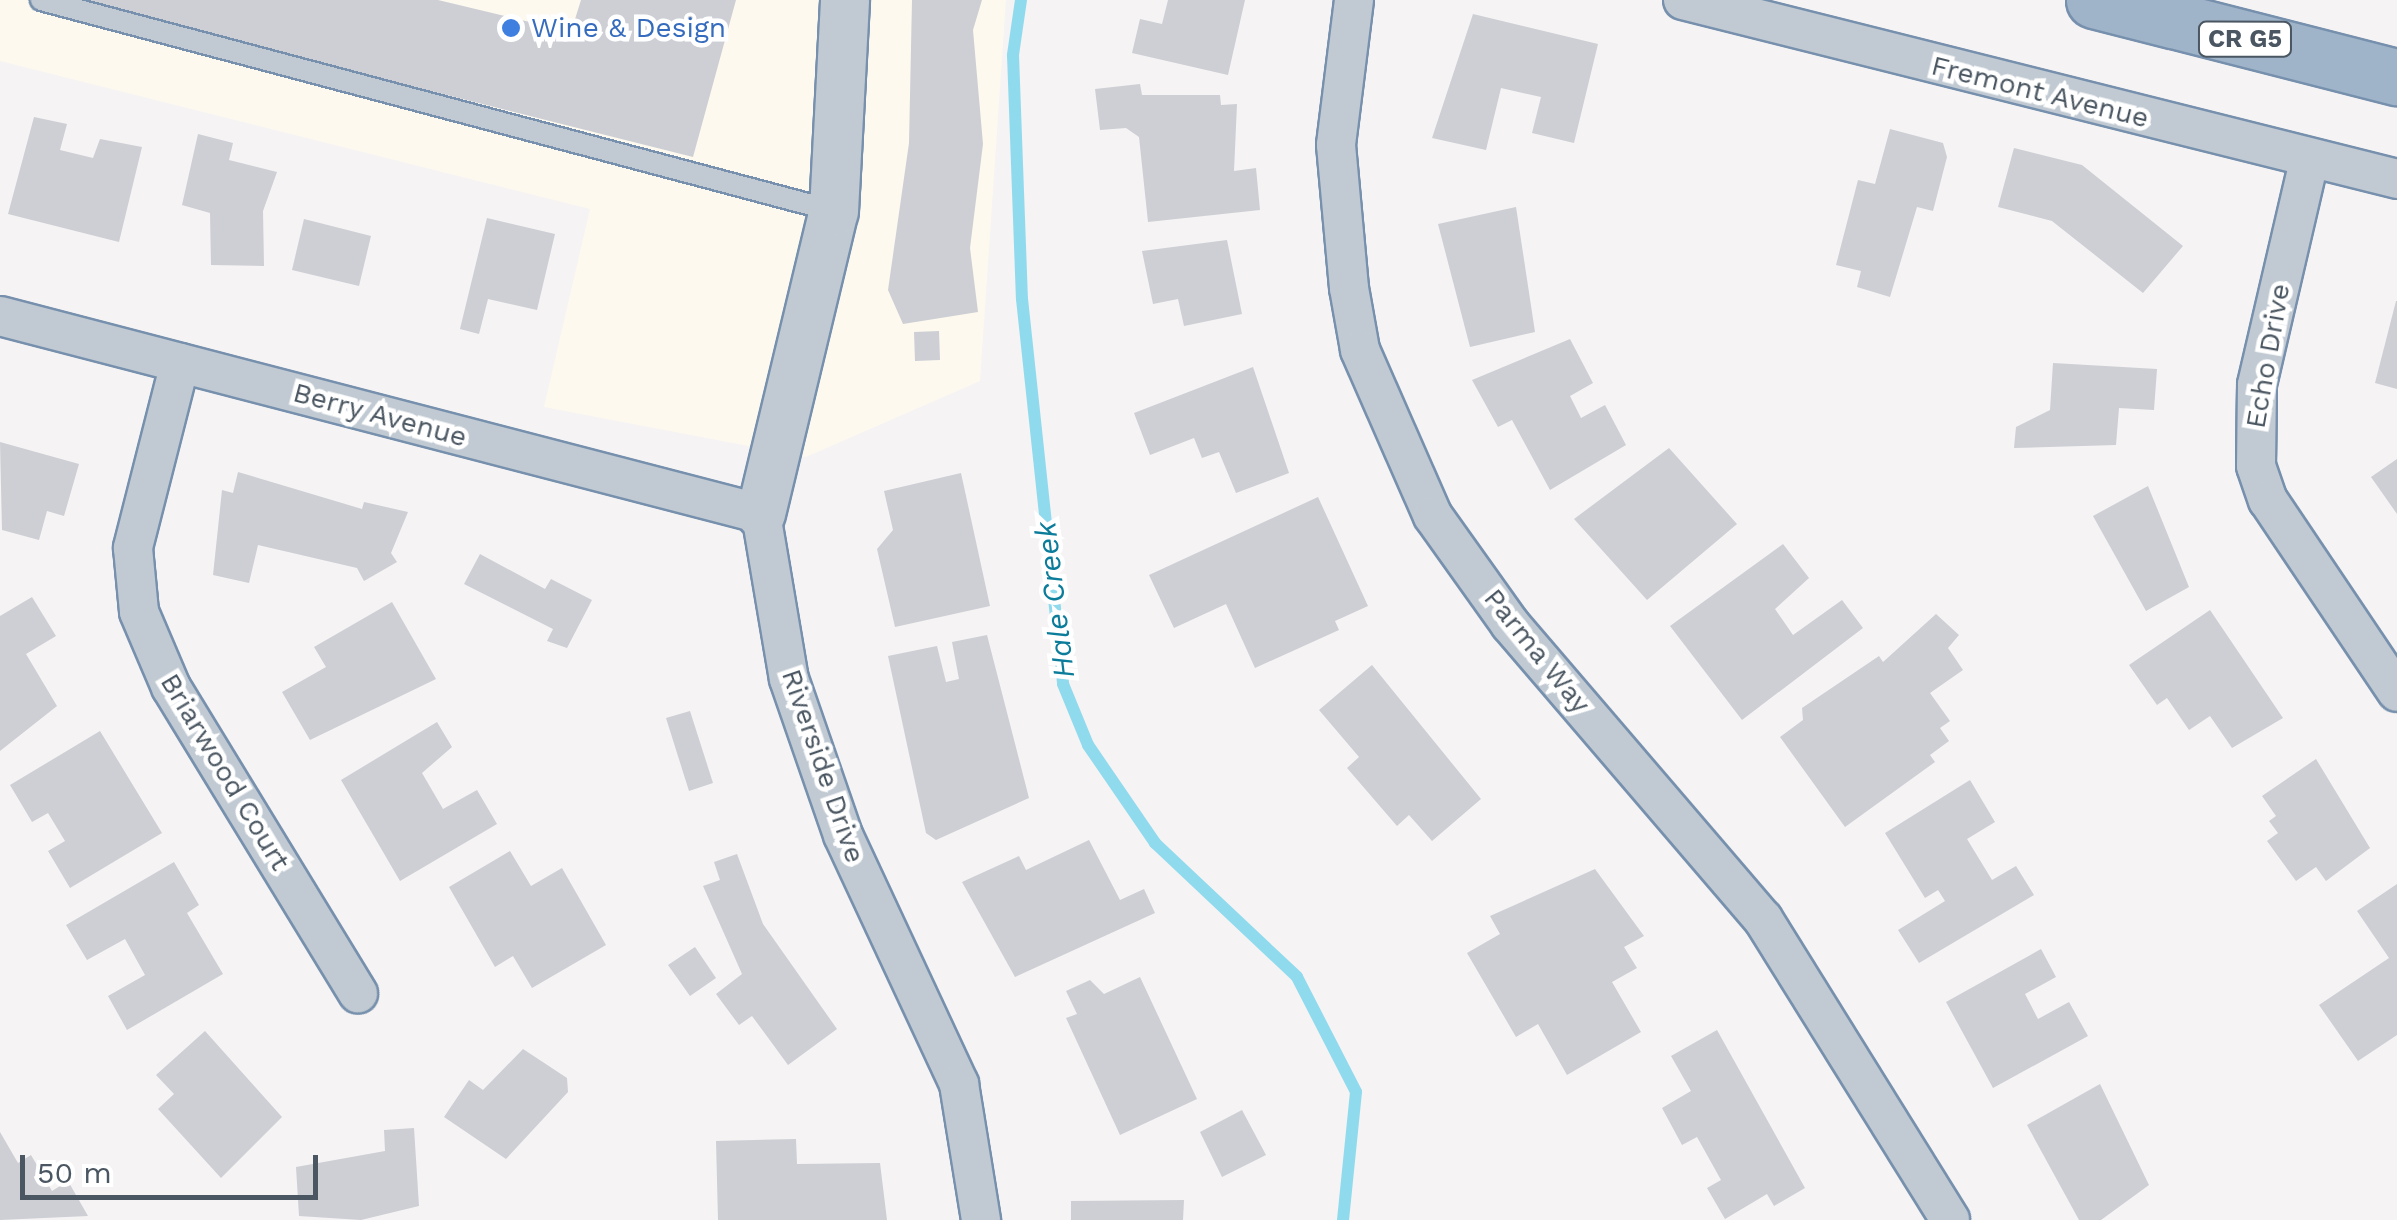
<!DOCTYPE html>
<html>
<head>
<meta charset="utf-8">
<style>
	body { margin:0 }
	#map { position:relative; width:2397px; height:1220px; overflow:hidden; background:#f5f3f3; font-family:"Work Sans",sans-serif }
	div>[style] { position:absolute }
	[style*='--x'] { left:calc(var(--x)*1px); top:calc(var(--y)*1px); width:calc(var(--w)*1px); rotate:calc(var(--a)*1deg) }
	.commercial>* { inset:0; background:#fdf9ef }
	.stream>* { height:12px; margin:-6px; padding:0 6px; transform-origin:6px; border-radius:6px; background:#90daee }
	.building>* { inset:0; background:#cdcfd5 }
	.roads { filter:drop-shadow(2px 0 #7690ad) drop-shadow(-2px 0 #7690ad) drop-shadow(0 2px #7690ad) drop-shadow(0 -2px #7690ad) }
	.service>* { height:20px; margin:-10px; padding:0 10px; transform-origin:10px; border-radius:10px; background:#c1cad2 }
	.minor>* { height:38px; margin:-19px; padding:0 19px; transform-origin:19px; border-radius:19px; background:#c1cad2 }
	.tertiary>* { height:48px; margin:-24px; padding:0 24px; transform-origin:24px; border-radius:24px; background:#c1cad2 }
	.trunk>* { height:55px; margin:-27.5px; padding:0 27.5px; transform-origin:27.5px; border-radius:27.5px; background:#9fb4c9 }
	.dots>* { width:28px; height:28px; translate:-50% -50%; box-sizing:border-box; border:5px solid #fff; border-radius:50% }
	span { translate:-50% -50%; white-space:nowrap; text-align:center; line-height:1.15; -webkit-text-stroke:9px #fff; paint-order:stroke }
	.shield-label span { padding:2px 8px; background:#fff; border:2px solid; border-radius:8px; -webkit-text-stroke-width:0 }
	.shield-label { font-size:25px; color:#4a5661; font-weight:700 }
	.shop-label { font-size:28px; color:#366cbe }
	.left { translate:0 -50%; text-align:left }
	.street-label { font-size:28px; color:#4a5661 }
	.water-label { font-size:30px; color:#0c7c9b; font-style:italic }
	.scale { position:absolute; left:20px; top:1155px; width:298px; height:45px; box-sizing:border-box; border:5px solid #4a5661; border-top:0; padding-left:12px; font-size:30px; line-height:35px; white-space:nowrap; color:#4a5661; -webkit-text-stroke:8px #fff; paint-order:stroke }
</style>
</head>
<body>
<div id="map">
	<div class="commercial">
		<div style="clip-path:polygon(0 0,1006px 0,980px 381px,806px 457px,544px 407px,590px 209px,0 61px)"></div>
	</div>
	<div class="stream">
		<div style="--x:1021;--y:0;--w:56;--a:98.3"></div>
		<div style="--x:1013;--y:55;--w:244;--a:87.9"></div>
		<div style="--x:1022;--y:299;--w:387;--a:83.9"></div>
		<div style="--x:1063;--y:684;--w:66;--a:67.7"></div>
		<div style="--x:1088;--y:745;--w:119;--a:55.6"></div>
		<div style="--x:1155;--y:843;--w:195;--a:43.3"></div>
		<div style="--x:1297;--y:977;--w:129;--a:62.8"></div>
		<div style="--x:1356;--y:1092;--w:129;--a:95.8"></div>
	</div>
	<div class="building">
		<div style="clip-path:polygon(69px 0,438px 0,571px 32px,581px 0,736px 0,693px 157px)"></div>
		<div style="clip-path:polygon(912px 0,982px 0,973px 30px,983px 144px,970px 248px,978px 312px,903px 324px,888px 290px,909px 143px)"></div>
		<div style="clip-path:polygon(1168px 0,1245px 0,1228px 75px,1132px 53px,1140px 19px,1162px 24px)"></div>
		<div style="clip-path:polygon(1473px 14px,1598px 44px,1574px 143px,1532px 133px,1541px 97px,1501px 88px,1486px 150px,1432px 138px)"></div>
		<div style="clip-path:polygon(1140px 84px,1142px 95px,1220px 95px,1221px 105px,1237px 104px,1234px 171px,1256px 168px,1260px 210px,1148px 222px,1139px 137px,1126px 128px,1100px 130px,1095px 89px)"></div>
		<div style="clip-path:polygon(34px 117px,67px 124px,60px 150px,93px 158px,100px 139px,142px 147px,119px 242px,8px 214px)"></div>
		<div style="clip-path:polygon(1890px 129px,1943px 143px,1947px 157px,1933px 211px,1917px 207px,1890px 297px,1857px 287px,1861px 271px,1836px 265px,1858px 180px,1875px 184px)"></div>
		<div style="clip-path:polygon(198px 134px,233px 143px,229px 160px,277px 172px,263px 211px,264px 266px,211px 265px,210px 213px,182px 205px)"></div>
		<div style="clip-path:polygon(2014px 148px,2082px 165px,2183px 246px,2143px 293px,2052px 221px,1998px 207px)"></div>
		<div style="clip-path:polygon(1516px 207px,1535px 332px,1470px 347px,1438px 224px)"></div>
		<div style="clip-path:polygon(487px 218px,555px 234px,537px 310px,488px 299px,479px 334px,460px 329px)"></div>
		<div style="clip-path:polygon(304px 219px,371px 236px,359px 286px,292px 270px)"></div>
		<div style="clip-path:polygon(1227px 240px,1242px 314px,1184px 326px,1178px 299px,1153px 304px,1142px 251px)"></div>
		<div style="clip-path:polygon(2396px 301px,2397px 301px,2397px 389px,2375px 383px)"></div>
		<div style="clip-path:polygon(939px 331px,940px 360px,915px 361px,914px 332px)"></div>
		<div style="clip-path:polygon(1570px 339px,1593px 383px,1570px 396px,1581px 418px,1605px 405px,1626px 445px,1550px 490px,1512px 420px,1498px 427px,1472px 380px)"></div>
		<div style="clip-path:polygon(2053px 363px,2157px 369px,2154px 410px,2119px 408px,2116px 445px,2014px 448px,2016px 427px,2050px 410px)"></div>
		<div style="clip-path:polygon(1253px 367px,1289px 473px,1236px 493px,1219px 452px,1202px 458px,1194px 438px,1150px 455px,1134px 413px)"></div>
		<div style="clip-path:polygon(0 442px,79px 464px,64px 516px,47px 511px,39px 540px,2px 530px)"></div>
		<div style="clip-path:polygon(1669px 448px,1737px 524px,1647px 600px,1574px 519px)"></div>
		<div style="clip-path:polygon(2397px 459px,2397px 514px,2371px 477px)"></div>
		<div style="clip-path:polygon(238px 472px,362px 509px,364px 502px,408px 512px,391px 553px,397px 562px,364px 581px,357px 568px,258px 545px,249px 583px,213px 575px,222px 490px,233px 493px)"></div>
		<div style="clip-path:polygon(961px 473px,990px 606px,895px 627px,877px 549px,893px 530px,884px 491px)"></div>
		<div style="clip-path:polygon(2148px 486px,2189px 587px,2146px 611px,2093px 516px)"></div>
		<div style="clip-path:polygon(1318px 497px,1368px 606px,1335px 621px,1339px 630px,1255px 668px,1226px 604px,1174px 628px,1149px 575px)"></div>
		<div style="clip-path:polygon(1783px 544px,1809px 578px,1775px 609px,1793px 635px,1842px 600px,1863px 628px,1742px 720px,1670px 626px)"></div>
		<div style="clip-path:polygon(480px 554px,545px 589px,551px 579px,592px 600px,567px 648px,547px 641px,553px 629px,464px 584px)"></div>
		<div style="clip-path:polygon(32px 597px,56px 636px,26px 654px,57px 706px,0 751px,0 616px)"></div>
		<div style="clip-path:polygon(392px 602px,436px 679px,310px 740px,282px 692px,326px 667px,314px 647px)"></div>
		<div style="clip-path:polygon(2210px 610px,2283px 718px,2232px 748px,2210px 716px,2189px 730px,2167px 698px,2157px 705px,2129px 665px)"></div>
		<div style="clip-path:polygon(1936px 614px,1959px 635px,1948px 648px,1963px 670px,1930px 693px,1950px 721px,1940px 728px,1949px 741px,1930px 755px,1935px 762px,1845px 827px,1780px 737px,1803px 720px,1802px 708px,1879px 656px,1883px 662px)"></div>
		<div style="clip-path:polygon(987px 635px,1029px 798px,936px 840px,926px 833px,888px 656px,937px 646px,946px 682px,959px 679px,952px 642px)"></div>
		<div style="clip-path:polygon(1372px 665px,1481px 799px,1432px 841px,1409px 815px,1397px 826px,1347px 768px,1359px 757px,1319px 710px)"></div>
		<div style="clip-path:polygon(690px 711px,713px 783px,689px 791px,666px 718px)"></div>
		<div style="clip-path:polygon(437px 722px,452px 747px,422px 773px,443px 809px,477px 790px,497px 824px,400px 881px,341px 780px)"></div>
		<div style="clip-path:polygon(100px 731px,162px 833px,70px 888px,48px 851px,65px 841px,48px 813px,32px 822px,10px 785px)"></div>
		<div style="clip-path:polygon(2316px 759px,2370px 848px,2326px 881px,2316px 867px,2296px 881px,2267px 841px,2278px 833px,2269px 821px,2276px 816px,2262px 796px)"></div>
		<div style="clip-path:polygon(1970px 780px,1995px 822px,1967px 839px,1992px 880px,2016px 866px,2034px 895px,1919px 963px,1898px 930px,1945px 901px,1938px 890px,1925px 898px,1885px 833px)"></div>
		<div style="clip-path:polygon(1089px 840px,1120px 900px,1144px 889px,1155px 913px,1015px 977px,962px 882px,1019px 856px,1026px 870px)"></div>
		<div style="clip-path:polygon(510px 851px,531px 886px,562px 868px,606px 945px,532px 988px,513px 956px,495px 967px,449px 887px)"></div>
		<div style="clip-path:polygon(737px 854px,763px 924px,837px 1029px,788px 1065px,752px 1016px,739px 1025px,716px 994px,742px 974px,703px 886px,720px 880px,714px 862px)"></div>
		<div style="clip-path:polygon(174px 862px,199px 905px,187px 913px,223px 974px,127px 1030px,108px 996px,145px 975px,125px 939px,87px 960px,66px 925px)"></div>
		<div style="clip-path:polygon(1595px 869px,1644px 936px,1624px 947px,1637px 968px,1612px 982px,1641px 1032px,1567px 1075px,1538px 1024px,1516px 1037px,1467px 953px,1500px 934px,1490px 916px)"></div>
		<div style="clip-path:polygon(2397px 884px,2397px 1035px,2358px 1061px,2319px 1005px,2389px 958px,2357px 911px)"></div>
		<div style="clip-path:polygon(695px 947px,716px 978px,690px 996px,668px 965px)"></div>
		<div style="clip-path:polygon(2041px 949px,2056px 977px,2025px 994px,2038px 1019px,2069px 1002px,2088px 1036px,1993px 1088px,1946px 1002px)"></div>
		<div style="clip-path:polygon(1140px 977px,1197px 1099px,1120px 1135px,1066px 1018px,1077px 1014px,1066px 991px,1090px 980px,1104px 994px)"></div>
		<div style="clip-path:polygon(1717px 1030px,1805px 1188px,1774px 1206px,1767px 1194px,1725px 1219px,1707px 1188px,1721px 1180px,1697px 1137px,1682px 1145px,1662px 1108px,1691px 1091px,1671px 1056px)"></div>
		<div style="clip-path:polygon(205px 1031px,282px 1117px,221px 1178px,158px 1109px,174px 1094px,156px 1075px)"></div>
		<div style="clip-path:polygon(523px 1049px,567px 1078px,568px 1092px,506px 1159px,444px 1117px,469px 1080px,483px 1090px)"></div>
		<div style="clip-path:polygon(2100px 1084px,2149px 1185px,2101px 1220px,2079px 1220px,2027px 1125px)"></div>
		<div style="clip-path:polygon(1242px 1110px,1266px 1155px,1222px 1177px,1200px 1132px)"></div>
		<div style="clip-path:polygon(414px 1128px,419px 1206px,361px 1220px,299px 1216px,296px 1167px,385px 1151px,384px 1130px)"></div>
		<div style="clip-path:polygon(0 1132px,18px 1163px,31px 1155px,52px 1191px,68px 1181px,88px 1216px,0 1220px)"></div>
		<div style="clip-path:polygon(796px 1139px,797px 1164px,880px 1163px,887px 1220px,718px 1220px,716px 1141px)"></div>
		<div style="clip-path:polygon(1184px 1200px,1183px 1220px,1071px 1220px,1071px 1201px)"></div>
	</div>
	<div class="roads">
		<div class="service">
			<div style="--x:41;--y:0;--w:821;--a:14.9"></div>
		</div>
		<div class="minor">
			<div style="--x:1354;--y:0;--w:146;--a:97.1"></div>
			<div style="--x:1336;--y:145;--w:144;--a:84.8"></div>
			<div style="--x:1349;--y:288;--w:63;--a:79.9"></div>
			<div style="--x:1360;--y:350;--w:181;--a:66.3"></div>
			<div style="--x:1433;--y:516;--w:133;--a:54.5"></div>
			<div style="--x:1510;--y:624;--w:389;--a:49.4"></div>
			<div style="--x:1763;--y:919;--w:354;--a:58.1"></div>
			<div style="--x:1683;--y:0;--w:736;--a:14.07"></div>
			<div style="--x:2309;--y:161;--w:230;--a:103.1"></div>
			<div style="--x:2257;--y:385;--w:81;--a:90.7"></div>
			<div style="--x:2256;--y:466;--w:36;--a:71"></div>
			<div style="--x:2268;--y:500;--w:231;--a:56.1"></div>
			<div style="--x:0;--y:316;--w:786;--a:14.58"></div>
			<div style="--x:761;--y:514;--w:167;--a:80.4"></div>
			<div style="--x:789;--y:679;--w:165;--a:70.9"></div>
			<div style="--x:843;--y:835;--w:275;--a:65"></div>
			<div style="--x:959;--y:1084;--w:138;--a:80.8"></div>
			<div style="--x:180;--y:363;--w:191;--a:104.3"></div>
			<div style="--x:133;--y:548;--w:64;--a:84.6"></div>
			<div style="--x:139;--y:612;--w:82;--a:66.9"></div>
			<div style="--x:171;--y:687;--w:359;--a:58.6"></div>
		</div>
		<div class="tertiary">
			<div style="--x:761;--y:514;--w:312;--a:-76.5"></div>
			<div style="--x:834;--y:211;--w:211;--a:-87"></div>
		</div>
		<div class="trunk">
			<div style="--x:2094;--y:0;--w:313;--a:14.3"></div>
		</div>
	</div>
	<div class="dots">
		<div style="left:511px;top:28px;background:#3f7fe0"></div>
	</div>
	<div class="shield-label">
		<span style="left:2245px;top:39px">CR G5</span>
	</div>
	<div class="shop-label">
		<span class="left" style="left:531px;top:28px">Wine &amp; Design</span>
	</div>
	<div class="street-label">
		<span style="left:2040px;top:92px;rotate:14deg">Fremont Avenue</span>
		<span style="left:2268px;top:356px;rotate:-80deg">Echo Drive</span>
		<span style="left:380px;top:415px;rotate:15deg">Berry Avenue</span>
		<span style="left:1537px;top:651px;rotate:51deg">Parma Way</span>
		<span style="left:823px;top:766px;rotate:71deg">Riverside Drive</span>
		<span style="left:225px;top:772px;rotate:59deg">Briarwood Court</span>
	</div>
	<div class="water-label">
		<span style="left:1055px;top:600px;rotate:-97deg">Hale Creek</span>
	</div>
	<div class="scale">50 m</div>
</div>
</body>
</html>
